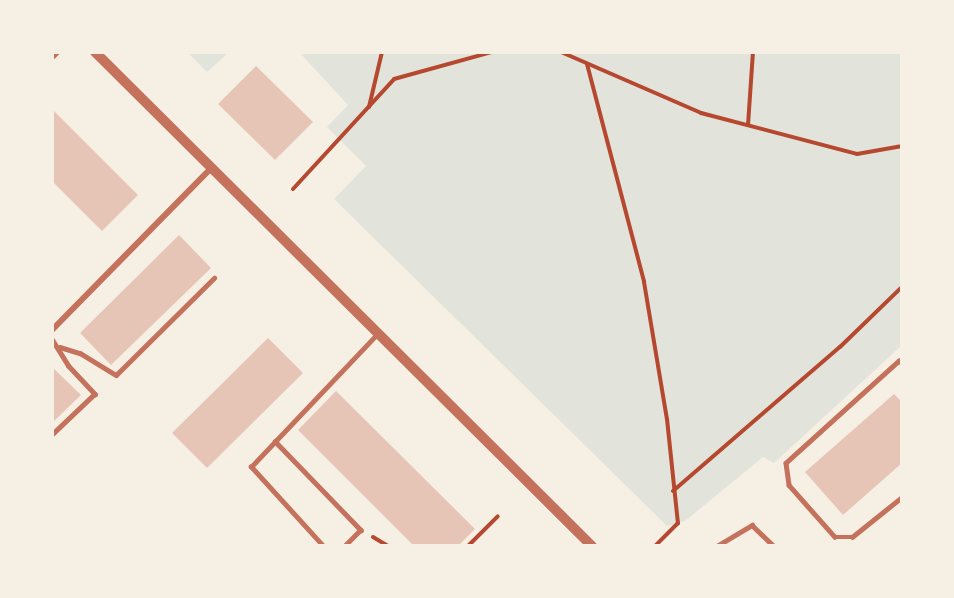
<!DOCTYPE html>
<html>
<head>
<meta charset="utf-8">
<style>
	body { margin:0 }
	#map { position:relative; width:954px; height:598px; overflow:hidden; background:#f6efe4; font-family:"PT Serif",serif }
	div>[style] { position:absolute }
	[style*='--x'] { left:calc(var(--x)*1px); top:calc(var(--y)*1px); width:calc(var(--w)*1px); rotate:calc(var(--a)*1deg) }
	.green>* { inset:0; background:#e2e4dc }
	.building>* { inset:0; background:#e6c5b7 }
	.path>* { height:4px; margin:-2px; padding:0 2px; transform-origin:2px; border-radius:2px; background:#b5482f }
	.service>* { height:4.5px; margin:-2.25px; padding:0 2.25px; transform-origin:2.25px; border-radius:2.25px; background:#c5725c }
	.minor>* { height:6px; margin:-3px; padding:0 3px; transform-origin:3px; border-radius:3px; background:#c5725c }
	.tertiary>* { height:10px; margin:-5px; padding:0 5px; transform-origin:5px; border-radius:5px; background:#c5725c }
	span { translate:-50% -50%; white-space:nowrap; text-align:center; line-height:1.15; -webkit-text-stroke:5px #f6efe4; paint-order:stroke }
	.frame { position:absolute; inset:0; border:54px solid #f6efe4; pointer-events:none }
</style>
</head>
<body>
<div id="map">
	<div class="green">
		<div style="clip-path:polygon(188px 53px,228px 53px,207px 72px)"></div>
		<div style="clip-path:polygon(300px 53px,901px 53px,901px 346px,774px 463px,763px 457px,685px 521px,667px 526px,334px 199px,366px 166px,327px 127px,348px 105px)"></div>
	</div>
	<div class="building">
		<div style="clip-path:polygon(256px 66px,313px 122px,275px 160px,218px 104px)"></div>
		<div style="clip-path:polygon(52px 109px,138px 195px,102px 231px,52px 181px)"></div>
		<div style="clip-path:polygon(179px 235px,211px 268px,111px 365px,80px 333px)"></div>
		<div style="clip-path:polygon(268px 338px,303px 373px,207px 468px,172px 433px)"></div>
		<div style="clip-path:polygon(52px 367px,81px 395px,52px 423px)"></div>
		<div style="clip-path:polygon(336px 391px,475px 529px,458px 546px,414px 546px,298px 430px)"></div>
		<div style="clip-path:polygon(894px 394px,902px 402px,902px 463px,843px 515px,805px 472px)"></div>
	</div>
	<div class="path">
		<div style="--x:561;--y:52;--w:153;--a:23.5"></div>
		<div style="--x:701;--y:113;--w:161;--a:14.7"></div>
		<div style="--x:857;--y:154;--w:46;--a:-10.1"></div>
		<div style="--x:587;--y:64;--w:225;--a:75.3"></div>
		<div style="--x:644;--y:282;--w:139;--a:80.5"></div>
		<div style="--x:667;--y:419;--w:105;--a:84"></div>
		<div style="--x:678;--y:523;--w:33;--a:135"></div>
		<div style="--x:369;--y:107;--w:57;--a:-76.7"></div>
		<div style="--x:748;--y:125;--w:73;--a:-86.1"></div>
		<div style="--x:293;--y:189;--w:149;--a:-47.4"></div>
		<div style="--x:394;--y:79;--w:102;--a:-15.4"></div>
		<div style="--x:673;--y:491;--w:221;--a:-40.8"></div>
		<div style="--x:840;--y:347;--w:86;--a:-44.1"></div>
		<div style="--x:373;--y:537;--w:17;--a:31"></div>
		<div style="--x:468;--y:546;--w:42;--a:-45"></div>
	</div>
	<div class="service">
		<div style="--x:52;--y:57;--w:7;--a:-45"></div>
		<div style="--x:52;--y:339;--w:31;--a:58"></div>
		<div style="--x:68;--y:365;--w:40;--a:47"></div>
		<div style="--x:95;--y:394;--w:59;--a:136.4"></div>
		<div style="--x:60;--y:347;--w:21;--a:17"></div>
		<div style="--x:80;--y:353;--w:42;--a:31.4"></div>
		<div style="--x:116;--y:375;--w:138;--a:-44.7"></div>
		<div style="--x:902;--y:364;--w:4;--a:-135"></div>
		<div style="--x:899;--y:361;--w:152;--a:137.9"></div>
		<div style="--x:786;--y:463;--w:22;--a:82"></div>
		<div style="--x:789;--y:485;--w:69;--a:48.5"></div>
		<div style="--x:835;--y:537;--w:17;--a:0"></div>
		<div style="--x:852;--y:537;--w:64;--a:-38.7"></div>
		<div style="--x:275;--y:441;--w:124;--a:46"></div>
		<div style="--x:361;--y:530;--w:23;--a:135"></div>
		<div style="--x:323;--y:546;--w:107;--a:-132.3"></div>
		<div style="--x:251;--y:467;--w:185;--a:-46.5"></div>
		<div style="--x:717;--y:546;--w:41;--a:-31"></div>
		<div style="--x:752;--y:525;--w:30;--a:44"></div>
	</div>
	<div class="minor">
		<div style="--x:52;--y:330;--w:227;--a:-45.5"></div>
	</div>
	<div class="tertiary">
		<div style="--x:95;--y:52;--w:701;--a:44.83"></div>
	</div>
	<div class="frame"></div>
</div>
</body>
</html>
